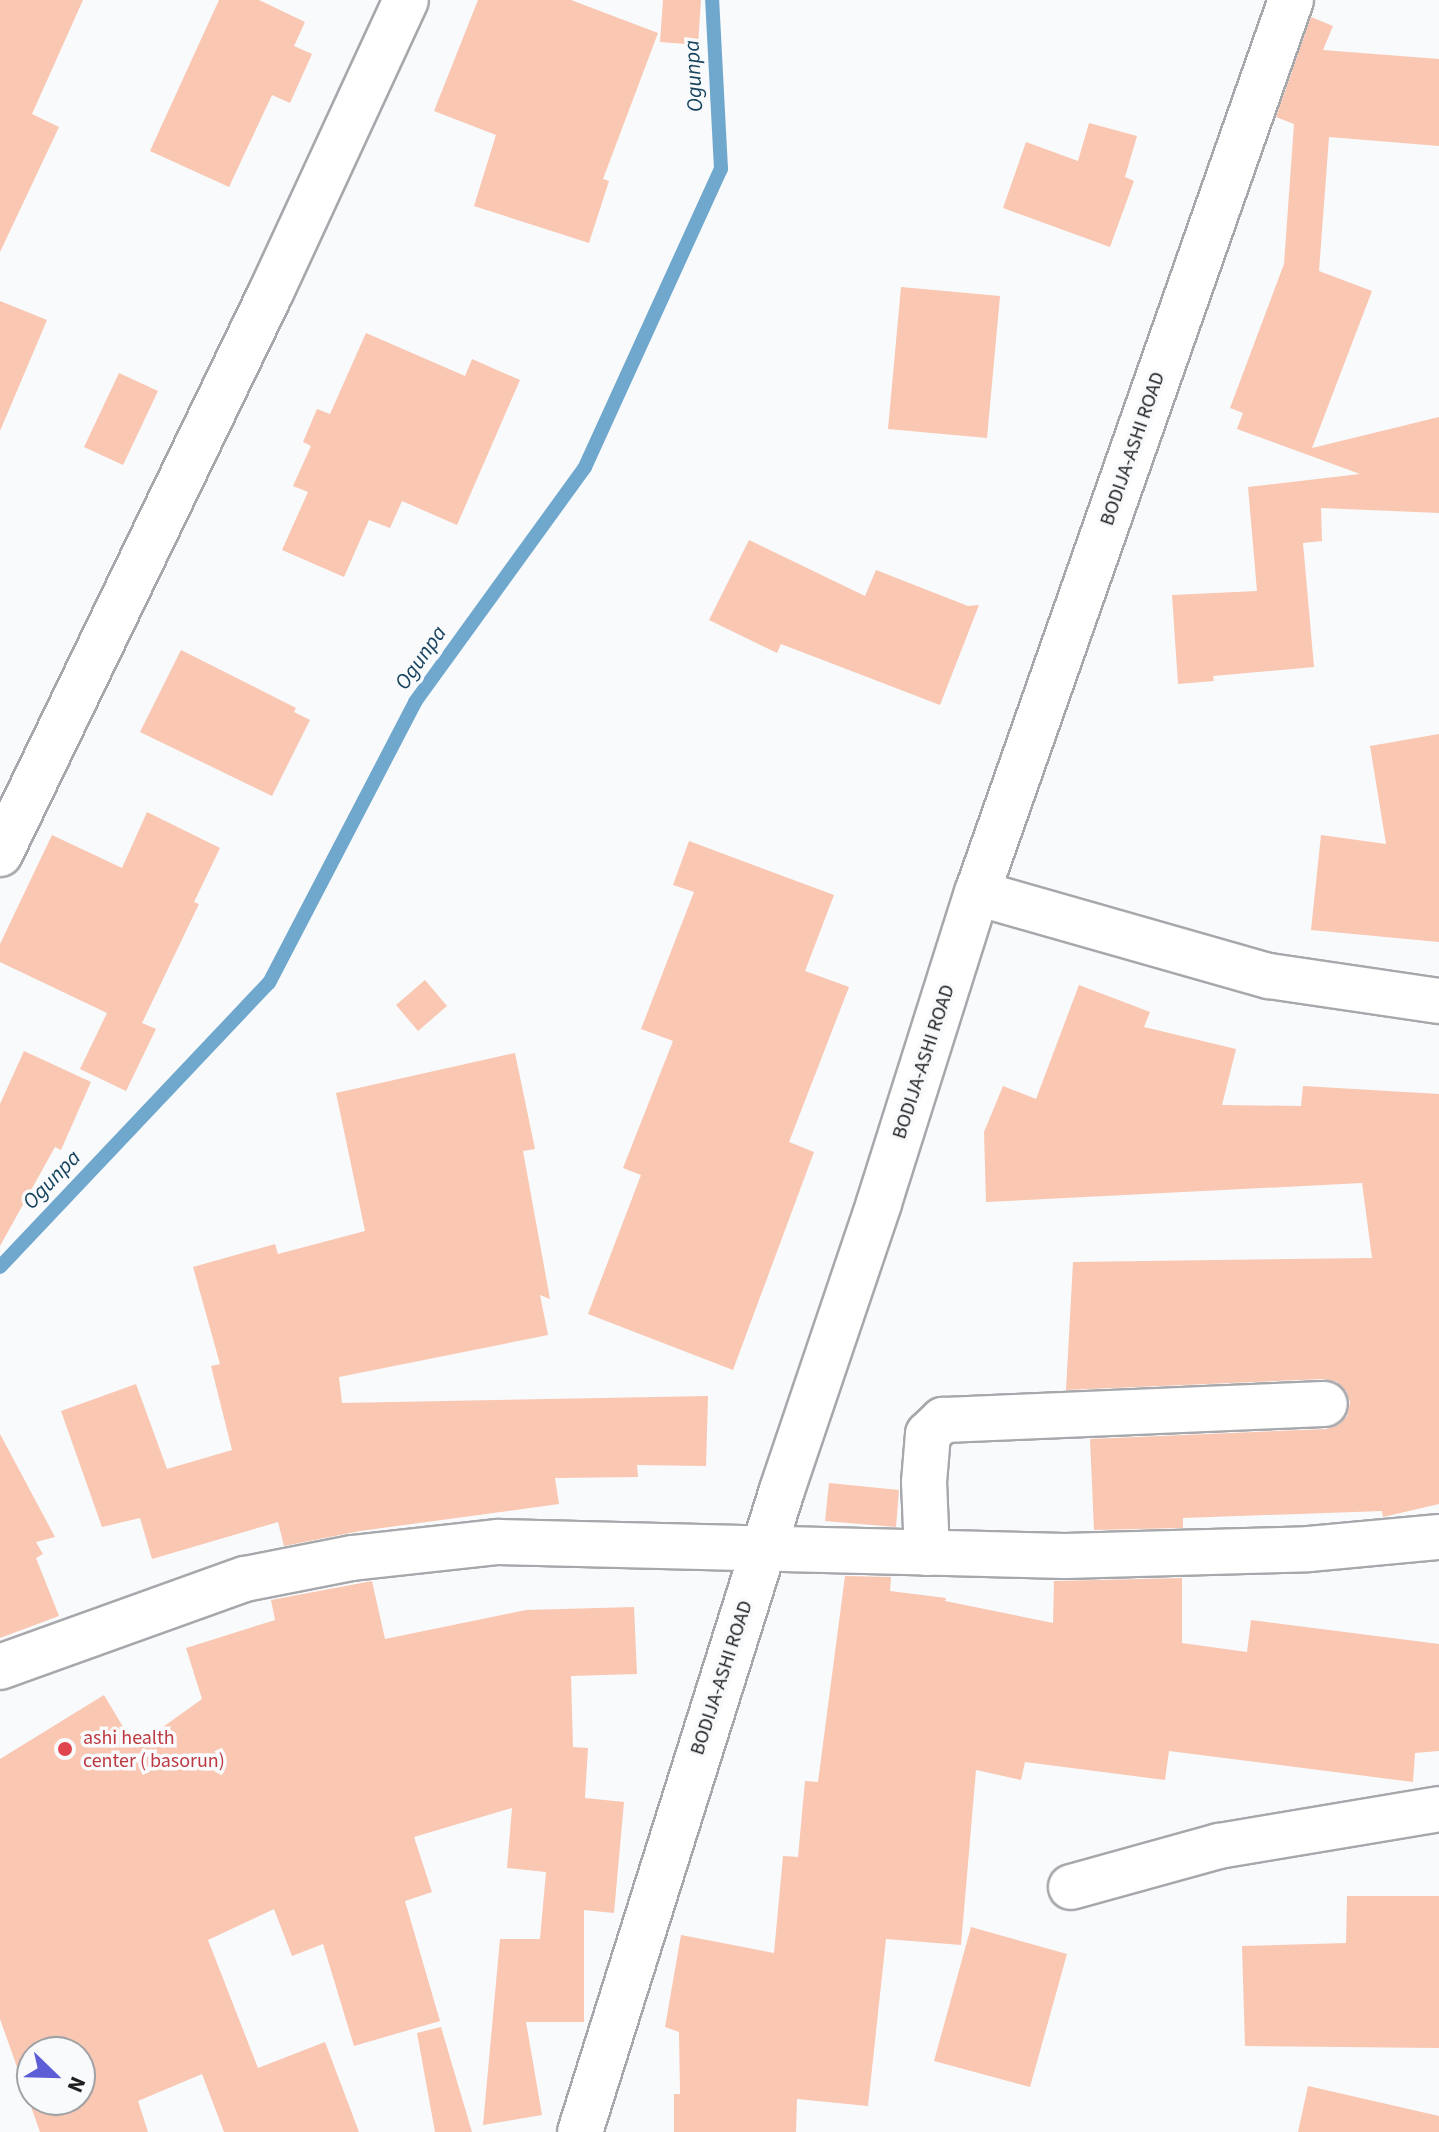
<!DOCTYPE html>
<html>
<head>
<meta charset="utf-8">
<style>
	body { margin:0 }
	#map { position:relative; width:1439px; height:2132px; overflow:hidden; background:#f8fafc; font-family:"Source Sans 3",sans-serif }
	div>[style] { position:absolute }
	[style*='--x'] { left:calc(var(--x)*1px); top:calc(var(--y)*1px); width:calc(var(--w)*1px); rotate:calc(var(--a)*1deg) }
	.stream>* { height:14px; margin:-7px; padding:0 7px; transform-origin:7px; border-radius:7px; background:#6fa7cd }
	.building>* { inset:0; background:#f9c7b2 }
	.roads { filter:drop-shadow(2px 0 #a7a8ab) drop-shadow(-2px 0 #a7a8ab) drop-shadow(0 2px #a7a8ab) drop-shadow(0 -2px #a7a8ab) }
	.minor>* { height:44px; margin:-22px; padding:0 22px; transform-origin:22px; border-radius:22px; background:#fff }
	.dots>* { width:22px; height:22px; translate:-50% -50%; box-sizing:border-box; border:4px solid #f8fafc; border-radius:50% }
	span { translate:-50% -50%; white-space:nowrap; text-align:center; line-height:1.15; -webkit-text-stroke:7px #f8fafc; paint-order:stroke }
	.street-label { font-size:20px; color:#1f1f20 }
	.health-label { font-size:20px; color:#be3a42 }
	.left { translate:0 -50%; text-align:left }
	.water-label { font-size:22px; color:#16425d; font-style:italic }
	.north { position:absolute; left:16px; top:2036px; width:80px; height:80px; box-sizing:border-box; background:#f8fafc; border:2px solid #a1a2a4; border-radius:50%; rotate:113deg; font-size:22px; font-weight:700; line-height:32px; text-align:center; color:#1f1f20 }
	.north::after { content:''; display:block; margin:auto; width:28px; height:36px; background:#5d5ed6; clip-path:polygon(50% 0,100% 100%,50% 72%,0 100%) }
</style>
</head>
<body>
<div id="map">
	<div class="stream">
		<div style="--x:0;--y:1267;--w:391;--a:-46.6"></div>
		<div style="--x:269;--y:983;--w:317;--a:-62.5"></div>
		<div style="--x:415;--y:702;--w:290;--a:-54.1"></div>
		<div style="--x:585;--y:467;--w:328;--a:-65.5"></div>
		<div style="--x:721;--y:169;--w:169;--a:-93"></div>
	</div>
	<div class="building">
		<div style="clip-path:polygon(0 0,83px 0,32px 114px,59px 127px,0 252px)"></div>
		<div style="clip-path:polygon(219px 0,259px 0,305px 22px,294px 46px,312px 54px,290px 103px,272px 95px,229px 187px,150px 151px)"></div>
		<div style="clip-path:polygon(478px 0,571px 0,658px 33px,603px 179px,609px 181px,589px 243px,474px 206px,496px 135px,434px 111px)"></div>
		<div style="clip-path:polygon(663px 0,701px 0,698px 45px,660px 42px)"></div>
		<div style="clip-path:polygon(1311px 17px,1333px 26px,1323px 50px,1439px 59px,1439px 146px,1329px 137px,1319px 271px,1372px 291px,1312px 448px,1439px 417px,1439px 513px,1321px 508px,1322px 541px,1303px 543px,1314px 667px,1213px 676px,1214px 681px,1178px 684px,1172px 595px,1257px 591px,1248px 487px,1360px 474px,1237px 429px,1243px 413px,1230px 408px,1284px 264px,1294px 124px,1276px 117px)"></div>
		<div style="clip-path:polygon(1089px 123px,1137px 136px,1125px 177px,1134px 181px,1110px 247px,1003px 208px,1026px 142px,1078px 161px)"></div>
		<div style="clip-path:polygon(901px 287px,1000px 296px,987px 438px,888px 429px)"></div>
		<div style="clip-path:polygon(0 301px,47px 320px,0 431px)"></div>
		<div style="clip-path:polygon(366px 333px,465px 376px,472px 359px,520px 380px,457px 525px,402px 501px,390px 528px,369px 520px,344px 577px,282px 550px,308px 492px,293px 486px,311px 446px,303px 442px,317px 409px,330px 414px)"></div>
		<div style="clip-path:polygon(119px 373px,158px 391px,123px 465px,84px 447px)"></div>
		<div style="clip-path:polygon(749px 540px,865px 596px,876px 570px,968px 606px,979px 605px,940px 705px,781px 644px,777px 653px,709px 620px)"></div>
		<div style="clip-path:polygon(181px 650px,296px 708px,294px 712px,310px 720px,272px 796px,140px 732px)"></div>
		<div style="clip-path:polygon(1439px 734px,1439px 942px,1311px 930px,1321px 835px,1386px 844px,1370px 746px)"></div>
		<div style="clip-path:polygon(147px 812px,220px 848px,194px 902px,199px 904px,142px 1023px,156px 1029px,126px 1091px,80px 1069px,107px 1013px,0 962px,0 944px,52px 835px,122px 868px)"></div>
		<div style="clip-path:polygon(689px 841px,834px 895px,805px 971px,849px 987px,789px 1142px,814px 1152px,733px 1370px,588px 1314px,641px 1175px,623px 1168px,673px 1041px,641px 1029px,694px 892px,673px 885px)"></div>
		<div style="clip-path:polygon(425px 980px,447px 1006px,418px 1031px,396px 1005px)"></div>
		<div style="clip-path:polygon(1079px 985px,1150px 1012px,1144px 1027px,1236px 1049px,1222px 1105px,1301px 1106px,1303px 1086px,1439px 1094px,1439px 1504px,1383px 1517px,1382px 1511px,1183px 1518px,1183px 1528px,1094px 1530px,1090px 1439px,1326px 1429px,1338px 1425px,1347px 1416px,1350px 1402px,1346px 1391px,1337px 1382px,1324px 1379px,1066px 1390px,1073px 1262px,1372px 1258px,1362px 1183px,986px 1202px,984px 1132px,1003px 1086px,1036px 1099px)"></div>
		<div style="clip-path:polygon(24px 1051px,91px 1082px,61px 1150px,55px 1147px,0 1246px,0 1104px)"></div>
		<div style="clip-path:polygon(515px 1053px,535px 1149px,523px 1151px,550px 1299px,540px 1295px,548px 1335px,339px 1377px,342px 1403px,708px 1396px,706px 1466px,637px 1465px,638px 1477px,555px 1478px,559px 1504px,360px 1531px,284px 1546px,278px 1522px,152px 1559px,140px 1518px,102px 1527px,61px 1411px,136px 1384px,167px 1469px,232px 1450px,211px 1366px,220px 1364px,193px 1267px,275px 1244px,278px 1254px,365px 1231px,336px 1093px)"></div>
		<div style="clip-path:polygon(0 1434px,55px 1537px,36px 1542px,43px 1554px,36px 1558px,59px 1616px,0 1638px)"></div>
		<div style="clip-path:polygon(829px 1483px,899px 1490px,896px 1527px,825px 1521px)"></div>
		<div style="clip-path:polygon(845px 1576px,891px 1577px,890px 1591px,946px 1598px,945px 1601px,1053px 1623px,1054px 1581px,1182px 1578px,1182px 1643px,1247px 1652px,1251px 1620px,1439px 1644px,1439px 1751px,1415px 1753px,1413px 1782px,1169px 1751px,1165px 1780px,1025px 1762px,1021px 1780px,976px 1770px,961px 1945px,886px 1939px,868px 2106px,797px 2099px,796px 2132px,674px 2132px,674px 2094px,680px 2094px,679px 2032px,665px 2027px,681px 1935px,774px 1953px,783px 1856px,798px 1857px,805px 1781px,818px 1782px)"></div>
		<div style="clip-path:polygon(evenodd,372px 1581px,385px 1639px,526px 1610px,634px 1607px,637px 1674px,571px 1676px,573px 1747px,588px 1748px,585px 1798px,624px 1802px,614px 1913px,584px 1910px,584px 2022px,526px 2022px,542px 2115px,483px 2125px,500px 1939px,540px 1939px,546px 1872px,507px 1868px,512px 1808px,414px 1837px,432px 1892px,405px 1901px,440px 2021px,354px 2046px,323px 1944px,292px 1956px,274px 1909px,208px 1940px,258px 2068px,325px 2042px,359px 2132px,224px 2132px,202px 2074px,138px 2101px,148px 2132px,40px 2132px,0 2019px,0 1759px,104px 1695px,135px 1747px,202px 1699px,186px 1648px,275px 1620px,271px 1600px,372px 1581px,32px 2052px,80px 2052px,80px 2100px,32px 2100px,32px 2052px)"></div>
		<div style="clip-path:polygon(1347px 1896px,1439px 1896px,1439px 2048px,1245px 2046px,1242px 1946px,1346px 1943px)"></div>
		<div style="clip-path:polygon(971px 1927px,1067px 1954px,1030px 2087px,934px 2061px)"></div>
		<div style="clip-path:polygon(441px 2027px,472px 2132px,435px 2132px,417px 2033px)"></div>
		<div style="clip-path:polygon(1308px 2086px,1439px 2116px,1439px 2132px,1298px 2132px)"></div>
	</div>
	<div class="roads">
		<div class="minor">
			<div style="--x:0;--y:854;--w:626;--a:-64.25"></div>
			<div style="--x:272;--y:290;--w:319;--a:-65.2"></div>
			<div style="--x:977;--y:893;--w:304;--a:15.9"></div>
			<div style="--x:1269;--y:976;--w:172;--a:8.4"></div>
			<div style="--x:927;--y:1553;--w:71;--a:-92.4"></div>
			<div style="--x:924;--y:1482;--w:48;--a:-85.2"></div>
			<div style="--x:928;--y:1434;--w:21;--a:-43"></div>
			<div style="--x:943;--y:1420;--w:382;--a:-2.4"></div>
			<div style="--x:0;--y:1667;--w:260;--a:-19.8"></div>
			<div style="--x:245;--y:1579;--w:109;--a:-11.1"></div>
			<div style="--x:352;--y:1558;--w:147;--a:-6.3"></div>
			<div style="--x:498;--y:1542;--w:567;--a:1.41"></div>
			<div style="--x:1065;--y:1556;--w:244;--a:-1.6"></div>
			<div style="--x:1309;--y:1549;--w:131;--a:-5.3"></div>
			<div style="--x:1071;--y:1887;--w:154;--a:-15.5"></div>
			<div style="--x:1219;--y:1846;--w:223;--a:-9.5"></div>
			<div style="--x:580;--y:2132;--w:673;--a:-72.53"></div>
			<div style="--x:782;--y:1490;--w:303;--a:-71.3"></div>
			<div style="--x:879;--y:1203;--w:325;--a:-72.5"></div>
			<div style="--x:977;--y:893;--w:947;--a:-70.63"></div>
		</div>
	</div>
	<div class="dots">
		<div style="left:65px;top:1749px;background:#e0444e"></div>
	</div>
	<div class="street-label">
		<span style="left:1133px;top:449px;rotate:-71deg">BODIJA-ASHI ROAD</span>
		<span style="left:924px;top:1062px;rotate:-72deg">BODIJA-ASHI ROAD</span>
		<span style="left:722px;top:1678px;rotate:-72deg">BODIJA-ASHI ROAD</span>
	</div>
	<div class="health-label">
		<span class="left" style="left:83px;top:1750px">ashi health<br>center ( basorun)</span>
	</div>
	<div class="water-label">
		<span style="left:694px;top:76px;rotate:-93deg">Ogunpa</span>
		<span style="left:421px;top:658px;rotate:-55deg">Ogunpa</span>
		<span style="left:52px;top:1180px;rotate:-46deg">Ogunpa</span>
	</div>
	<div class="north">N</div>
</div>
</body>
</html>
